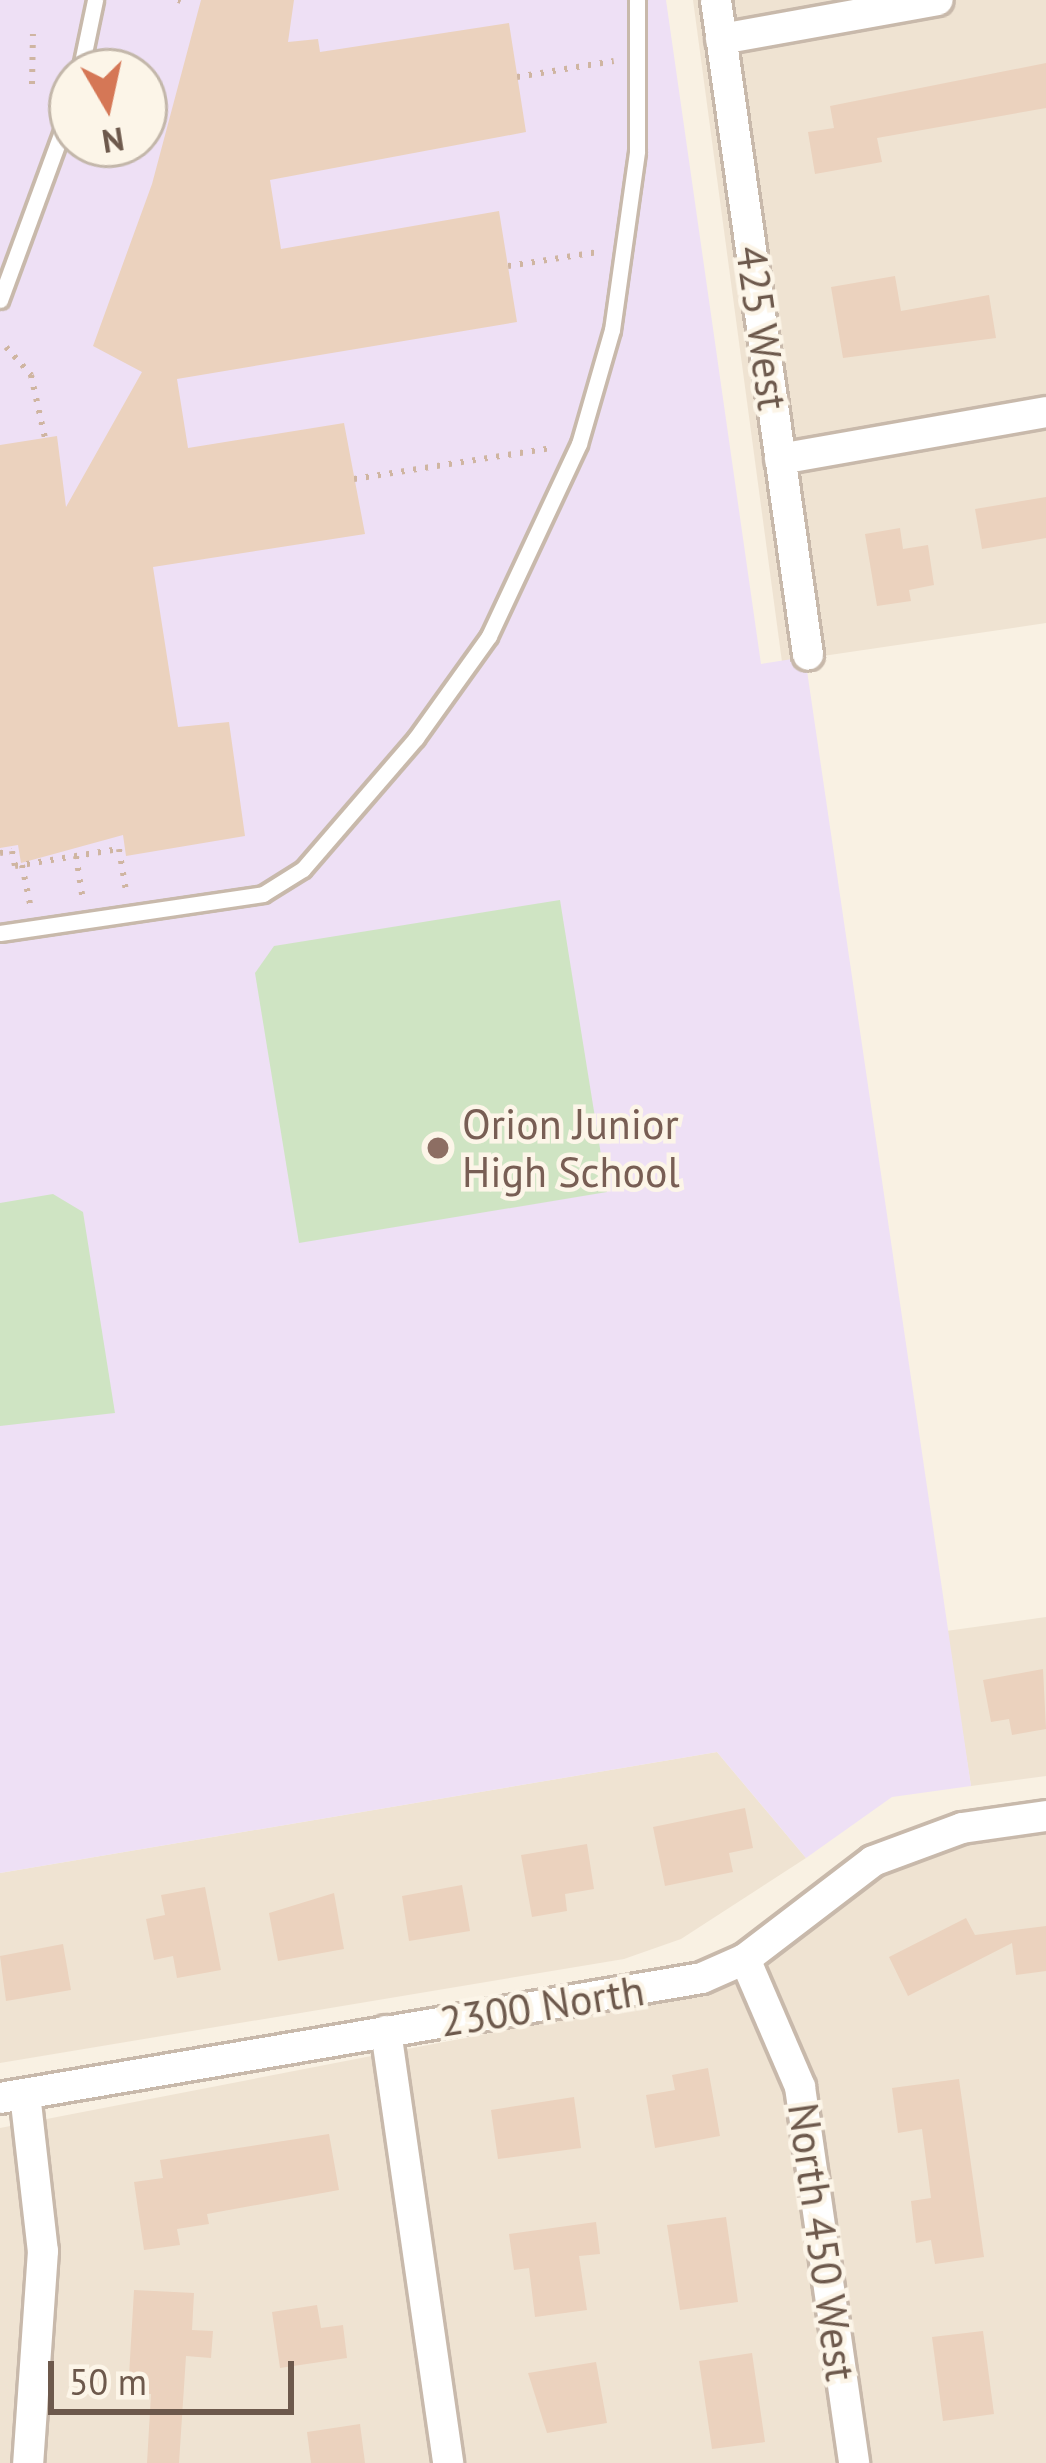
<!DOCTYPE html>
<html>
<head>
<meta charset="utf-8">
<style>
	body { margin:0 }
	#map { position:relative; width:1046px; height:2463px; overflow:hidden; background:#f9f1e3; font-family:"PT Sans",sans-serif }
	div>[style] { position:absolute }
	[style*='--x'] { left:calc(var(--x)*1px); top:calc(var(--y)*1px); width:calc(var(--w)*1px); rotate:calc(var(--a)*1deg) }
	.residential>* { inset:0; background:#efe3d2 }
	.education>* { inset:0; background:#eee0f5 }
	.green>* { inset:0; background:#cfe4c3 }
	.building>* { inset:0; background:#ebd2be }
	.path>* { height:6px; margin-top:-3px; transform-origin:0; background:repeating-linear-gradient(90deg,#cfb5a1 0 3px,transparent 0 12px) }
	.roads { filter:drop-shadow(3px 0 #c8b9ab) drop-shadow(-3px 0 #c8b9ab) drop-shadow(0 3px #c8b9ab) drop-shadow(0 -3px #c8b9ab) }
	.service>* { height:15px; margin:-7.5px; padding:0 7.5px; transform-origin:7.5px; border-radius:7.5px; background:#fff }
	.minor>* { height:30px; margin:-15px; padding:0 15px; transform-origin:15px; border-radius:15px; background:#fff }
	.dots>* { width:33px; height:33px; translate:-50% -50%; box-sizing:border-box; border:6px solid #fcf5e8; border-radius:50% }
	span { translate:-50% -50%; white-space:nowrap; text-align:center; line-height:1.15; -webkit-text-stroke:9px #fcf5e8; paint-order:stroke }
	.street-label { font-size:42px; color:#6d594c }
	.education-label { font-size:42px; color:#785e54 }
	.left { translate:0 -50%; text-align:left }
	.north { position:absolute; left:48px; top:48px; width:120px; height:120px; box-sizing:border-box; background:#fcf5e8; border:3px solid #c3b7aa; border-radius:50%; rotate:171deg; font-size:33px; font-weight:700; line-height:48px; text-align:center; color:#6d594c }
	.north::after { content:''; display:block; margin:auto; width:42px; height:54px; background:#d57756; clip-path:polygon(50% 0,100% 100%,50% 72%,0 100%) }
	.scale { position:absolute; left:48px; top:2361px; width:246px; height:54px; box-sizing:border-box; border:6px solid #6d594c; border-top:0; padding-left:15px; font-size:36px; line-height:42px; white-space:nowrap; color:#6d594c; -webkit-text-stroke:9px #fcf5e8; paint-order:stroke }
</style>
</head>
<body>
<div id="map">
	<div class="residential">
		<div style="clip-path:polygon(693px 0,1046px 0,1046px 623px,782px 662px)"></div>
		<div style="clip-path:polygon(1046px 1617px,1046px 1776px,971px 1786px,946px 1631px)"></div>
		<div style="clip-path:polygon(717px 1752px,806px 1858px,681px 1939px,624px 1959px,0 2063px,0 1873px)"></div>
		<div style="clip-path:polygon(1046px 1834px,1046px 2463px,0 2463px,0 2128px,681px 1996px,828px 1882px,925px 1851px)"></div>
	</div>
	<div class="education">
		<div style="clip-path:polygon(evenodd,0 0,666px 0,761px 664px,805px 657px,971px 1786px,892px 1797px,806px 1858px,717px 1752px,0 1873px,0 0,72px 72px,144px 72px,144px 144px,72px 144px,72px 72px)"></div>
	</div>
	<div class="green">
		<div style="clip-path:polygon(560px 900px,607px 1192px,299px 1243px,255px 973px,274px 946px)"></div>
		<div style="clip-path:polygon(53px 1194px,83px 1212px,115px 1413px,0 1426px,0 1203px)"></div>
	</div>
	<div class="building">
		<div style="clip-path:polygon(201px 0,294px 0,288px 42px,318px 39px,320px 52px,509px 23px,526px 132px,270px 180px,281px 249px,499px 211px,517px 322px,177px 379px,188px 448px,344px 423px,365px 534px,153px 567px,178px 727px,229px 722px,245px 836px,126px 856px,123px 835px,21px 863px,18px 845px,0 848px,0 445px,57px 436px,66px 507px,142px 372px,93px 346px,152px 184px)"></div>
		<div style="clip-path:polygon(1046px 63px,1046px 108px,877px 138px,882px 162px,815px 174px,808px 132px,834px 128px,830px 106px)"></div>
		<div style="clip-path:polygon(895px 276px,901px 311px,989px 295px,996px 338px,843px 358px,831px 287px)"></div>
		<div style="clip-path:polygon(1046px 497px,1046px 538px,982px 549px,975px 509px)"></div>
		<div style="clip-path:polygon(900px 528px,903px 549px,928px 545px,934px 585px,909px 590px,911px 601px,877px 606px,865px 534px)"></div>
		<div style="clip-path:polygon(1043px 1669px,1046px 1729px,1012px 1735px,1009px 1719px,991px 1722px,983px 1680px)"></div>
		<div style="clip-path:polygon(745px 1808px,753px 1848px,729px 1853px,733px 1872px,665px 1886px,653px 1827px)"></div>
		<div style="clip-path:polygon(587px 1844px,594px 1889px,565px 1894px,567px 1911px,532px 1917px,521px 1855px)"></div>
		<div style="clip-path:polygon(462px 1885px,470px 1931px,409px 1941px,402px 1896px)"></div>
		<div style="clip-path:polygon(205px 1887px,221px 1970px,177px 1978px,173px 1956px,154px 1960px,146px 1919px,165px 1915px,161px 1895px)"></div>
		<div style="clip-path:polygon(334px 1893px,344px 1949px,278px 1961px,269px 1913px)"></div>
		<div style="clip-path:polygon(966px 1918px,975px 1935px,1046px 1926px,1046px 1971px,1016px 1975px,1012px 1943px,908px 1996px,889px 1957px)"></div>
		<div style="clip-path:polygon(63px 1944px,71px 1990px,6px 2001px,0 1956px)"></div>
		<div style="clip-path:polygon(708px 2068px,720px 2136px,655px 2148px,646px 2095px,675px 2090px,672px 2075px)"></div>
		<div style="clip-path:polygon(959px 2079px,984px 2257px,935px 2264px,931px 2240px,916px 2243px,911px 2201px,931px 2198px,922px 2129px,898px 2133px,892px 2088px)"></div>
		<div style="clip-path:polygon(574px 2097px,581px 2148px,498px 2159px,491px 2110px)"></div>
		<div style="clip-path:polygon(329px 2134px,339px 2190px,207px 2214px,209px 2224px,177px 2229px,180px 2245px,144px 2250px,134px 2182px,163px 2178px,160px 2160px)"></div>
		<div style="clip-path:polygon(726px 2217px,738px 2302px,680px 2310px,667px 2225px)"></div>
		<div style="clip-path:polygon(596px 2222px,600px 2254px,579px 2256px,587px 2310px,535px 2317px,529px 2268px,514px 2270px,509px 2234px)"></div>
		<div style="clip-path:polygon(134px 2290px,194px 2293px,192px 2330px,213px 2331px,211px 2358px,186px 2356px,179px 2463px,147px 2463px,151px 2394px,128px 2393px)"></div>
		<div style="clip-path:polygon(317px 2305px,321px 2328px,343px 2325px,347px 2358px,280px 2368px,272px 2312px)"></div>
		<div style="clip-path:polygon(983px 2331px,994px 2414px,943px 2421px,932px 2337px)"></div>
		<div style="clip-path:polygon(752px 2353px,765px 2442px,712px 2449px,699px 2361px)"></div>
		<div style="clip-path:polygon(596px 2362px,607px 2423px,547px 2433px,528px 2373px)"></div>
		<div style="clip-path:polygon(360px 2424px,365px 2463px,311px 2463px,307px 2432px)"></div>
	</div>
	<div class="path">
		<div style="--x:178;--y:0;--w:3;--a:18"></div>
		<div style="--x:517;--y:77;--w:98;--a:-9.4"></div>
		<div style="--x:32;--y:84;--w:50;--a:-88.9"></div>
		<div style="--x:508;--y:266;--w:91;--a:-8.8"></div>
		<div style="--x:6;--y:347;--w:38;--a:48"></div>
		<div style="--x:31;--y:375;--w:65;--a:77.5"></div>
		<div style="--x:354;--y:479;--w:201;--a:-8.9"></div>
		<div style="--x:0;--y:853;--w:12;--a:-9"></div>
		<div style="--x:12;--y:851;--w:15;--a:79"></div>
		<div style="--x:15;--y:866;--w:105;--a:-9.3"></div>
		<div style="--x:119;--y:849;--w:43;--a:80.5"></div>
		<div style="--x:76;--y:856;--w:45;--a:81"></div>
		<div style="--x:22;--y:865;--w:45;--a:78.4"></div>
	</div>
	<div class="roads">
		<div class="service">
			<div style="--x:80;--y:72;--w:74;--a:-78.2"></div>
			<div style="--x:0;--y:300;--w:209;--a:-69.8"></div>
			<div style="--x:0;--y:933;--w:266;--a:-8.4"></div>
			<div style="--x:263;--y:894;--w:47;--a:-32"></div>
			<div style="--x:303;--y:869;--w:173;--a:-49.2"></div>
			<div style="--x:416;--y:738;--w:125;--a:-54.4"></div>
			<div style="--x:489;--y:636;--w:212;--a:-64.9"></div>
			<div style="--x:579;--y:444;--w:119;--a:-73.9"></div>
			<div style="--x:612;--y:330;--w:181;--a:-82"></div>
			<div style="--x:637;--y:151;--w:151;--a:-90"></div>
		</div>
		<div class="minor">
			<div style="--x:716;--y:0;--w:661;--a:82"></div>
			<div style="--x:721;--y:39;--w:220;--a:-10.2"></div>
			<div style="--x:780;--y:459;--w:270;--a:-10"></div>
			<div style="--x:745;--y:1959;--w:139;--a:66.7"></div>
			<div style="--x:800;--y:2087;--w:380;--a:81.8"></div>
			<div style="--x:386;--y:2031;--w:436;--a:81.8"></div>
			<div style="--x:25;--y:2094;--w:158;--a:83.5"></div>
			<div style="--x:43;--y:2251;--w:213;--a:94"></div>
			<div style="--x:0;--y:2098;--w:712;--a:-9.7"></div>
			<div style="--x:702;--y:1978;--w:47;--a:-23.8"></div>
			<div style="--x:745;--y:1959;--w:161;--a:-37.4"></div>
			<div style="--x:873;--y:1861;--w:95;--a:-20.3"></div>
			<div style="--x:962;--y:1828;--w:85;--a:-8.1"></div>
		</div>
	</div>
	<div class="dots">
		<div style="left:438px;top:1148px;background:#8d6e63"></div>
	</div>
	<div class="street-label">
		<span style="left:762px;top:328px;rotate:82deg">425 West</span>
		<span style="left:542px;top:2006px;rotate:-9deg">2300 North</span>
		<span style="left:822px;top:2242px;rotate:82deg">North 450 West</span>
	</div>
	<div class="education-label">
		<span class="left" style="left:462px;top:1148px">Orion Junior<br>High School</span>
	</div>
	<div class="north">N</div>
	<div class="scale">50 m</div>
</div>
</body>
</html>
